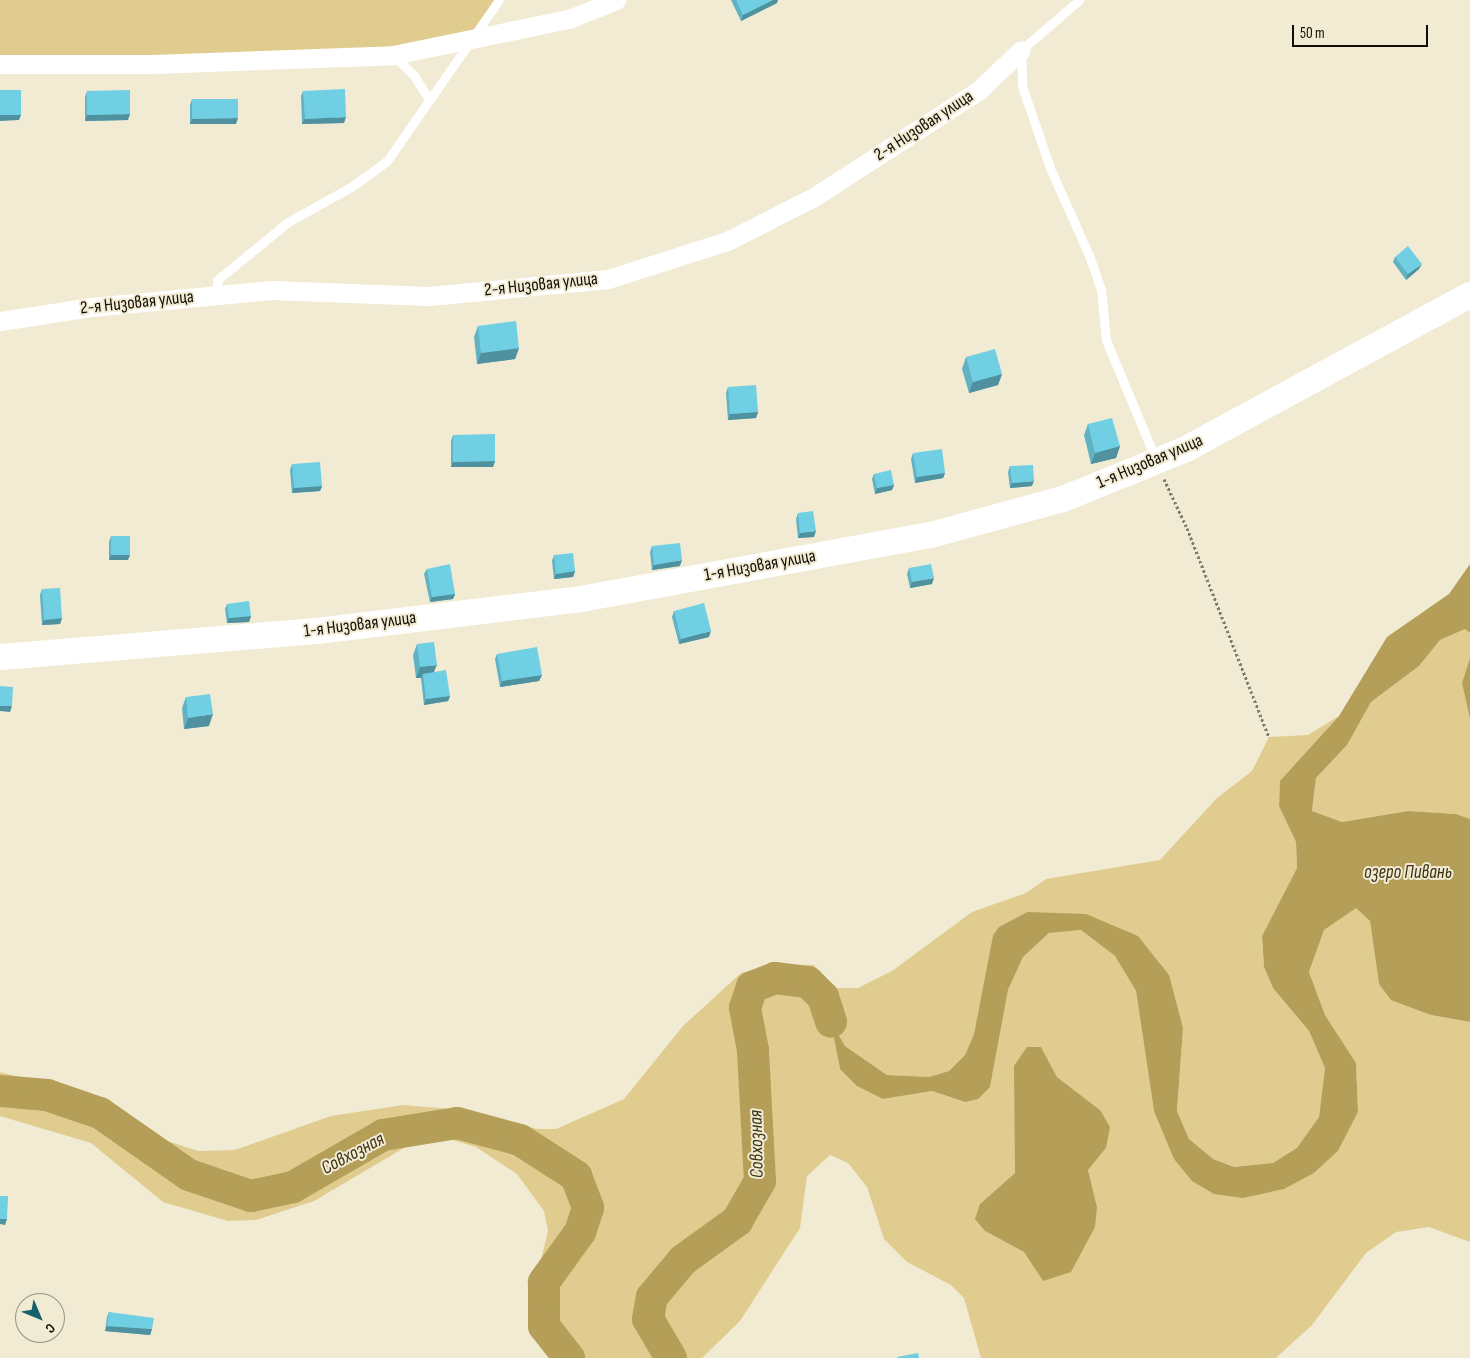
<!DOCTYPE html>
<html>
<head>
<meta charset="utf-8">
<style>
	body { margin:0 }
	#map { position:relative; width:1470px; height:1358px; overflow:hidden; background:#f2ebd4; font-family:"Sofia Sans Condensed",sans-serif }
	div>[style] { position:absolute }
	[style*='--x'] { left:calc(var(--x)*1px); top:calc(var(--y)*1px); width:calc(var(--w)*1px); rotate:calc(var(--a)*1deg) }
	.green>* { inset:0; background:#e0cc8f }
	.water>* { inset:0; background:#b49e58 }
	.river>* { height:32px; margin:-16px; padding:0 16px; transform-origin:16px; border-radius:16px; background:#b49e58 }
	.path>* { height:3px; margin-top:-1.5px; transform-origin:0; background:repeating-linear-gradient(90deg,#7f7b6c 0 2.5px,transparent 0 5px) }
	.lane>* { height:9px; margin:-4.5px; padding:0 4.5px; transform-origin:4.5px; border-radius:4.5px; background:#fff }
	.street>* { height:19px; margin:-9.5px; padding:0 9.5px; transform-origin:9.5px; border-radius:9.5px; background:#fff }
	.secondary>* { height:26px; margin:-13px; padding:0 13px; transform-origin:13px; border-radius:13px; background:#fff }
	.wall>* { inset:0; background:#61b2c3 }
	.shaded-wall>* { inset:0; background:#4f919f }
	.building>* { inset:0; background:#71cfe3 }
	span { translate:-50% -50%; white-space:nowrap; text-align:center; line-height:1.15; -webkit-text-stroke:4px #f2ebd4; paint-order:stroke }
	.street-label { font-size:18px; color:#110e07 }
	.water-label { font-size:19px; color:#3c3212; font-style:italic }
	.north { position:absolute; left:15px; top:1293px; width:50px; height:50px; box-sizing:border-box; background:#f2ebd4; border:1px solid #989382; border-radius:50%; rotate:135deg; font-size:14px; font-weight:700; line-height:20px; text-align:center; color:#110e07 }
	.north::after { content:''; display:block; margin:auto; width:18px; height:22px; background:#15606d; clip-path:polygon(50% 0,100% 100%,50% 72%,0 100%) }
	.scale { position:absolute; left:1292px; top:25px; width:136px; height:22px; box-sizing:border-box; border:2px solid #110e07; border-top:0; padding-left:6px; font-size:15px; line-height:18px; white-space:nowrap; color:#110e07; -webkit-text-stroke:4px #f2ebd4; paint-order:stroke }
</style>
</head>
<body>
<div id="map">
	<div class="green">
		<div style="clip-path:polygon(0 0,499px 0,470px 40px,393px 55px,0 64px)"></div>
		<div style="clip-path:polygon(1465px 629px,1470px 633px,1470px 658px,1462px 683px,1470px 719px,1470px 819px,1456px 814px,1408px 811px,1342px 822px,1312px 811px,1316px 778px,1347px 745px,1371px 702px,1419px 666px,1440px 640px)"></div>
		<div style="clip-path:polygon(evenodd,1339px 716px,1280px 782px,1279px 806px,1296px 842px,1297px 868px,1262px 936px,1264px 967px,1273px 988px,1309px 1031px,1325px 1068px,1319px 1117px,1298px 1148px,1273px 1163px,1234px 1167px,1213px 1159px,1189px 1139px,1177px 1111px,1183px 1028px,1138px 936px,1027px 912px,999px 927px,993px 935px,974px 1034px,965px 1055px,949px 1071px,929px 1077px,887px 1075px,845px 1046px,832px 1024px,840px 1069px,883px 1099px,932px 1091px,964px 1102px,990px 1087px,1008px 990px,1023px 957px,1049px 933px,1081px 930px,1115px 956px,1136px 991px,1154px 1111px,1192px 1181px,1314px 1173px,1338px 1151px,1358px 1112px,1356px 1063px,1325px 1015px,1309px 972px,1324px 930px,1356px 907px,1370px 921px,1379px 984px,1431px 1015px,1470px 1022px,1470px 1242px,1429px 1227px,1396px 1232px,1366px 1253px,1312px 1325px,1276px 1358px,981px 1358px,964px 1298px,951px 1285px,907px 1262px,884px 1239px,867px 1187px,848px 1163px,830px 1155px,807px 1176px,800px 1228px,740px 1321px,702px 1358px,561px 1358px,536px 1329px,534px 1287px,548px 1231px,544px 1211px,517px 1174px,476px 1147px,449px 1139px,414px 1142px,314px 1201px,256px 1220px,228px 1221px,163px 1202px,91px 1143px,0 1116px,0 1072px,49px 1085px,101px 1106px,152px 1136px,198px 1151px,235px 1150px,331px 1116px,403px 1105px,462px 1110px,537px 1129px,556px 1129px,624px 1099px,683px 1026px,741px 973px,788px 964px,814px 965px,835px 988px,858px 988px,892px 971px,972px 912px,1026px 893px,1046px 879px,1160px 860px,1217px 798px,1252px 771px,1269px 737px,1308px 735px,1339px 716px,1041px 1047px,1057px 1077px,1100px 1110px,1106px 1148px,1088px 1170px,1097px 1207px,1043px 1280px,1024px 1252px,985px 1231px,980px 1204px,1015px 1173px,1041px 1047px)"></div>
	</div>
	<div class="water">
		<div style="clip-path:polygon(1470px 564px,1470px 633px,1465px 629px,1440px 640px,1419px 666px,1371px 702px,1347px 745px,1316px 778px,1312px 811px,1342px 822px,1408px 811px,1456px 814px,1470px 819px,1470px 1022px,1431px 1015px,1391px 1000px,1379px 984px,1370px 921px,1356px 908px,1324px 930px,1309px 972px,1325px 1015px,1356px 1063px,1358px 1112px,1338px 1151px,1314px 1173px,1284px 1189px,1243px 1198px,1214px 1194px,1192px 1181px,1174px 1159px,1154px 1111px,1136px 991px,1115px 956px,1081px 930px,1049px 933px,1023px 957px,1008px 990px,990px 1087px,978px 1099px,965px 1102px,932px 1091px,883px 1099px,857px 1086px,840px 1069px,831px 1022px,845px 1046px,887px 1075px,929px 1077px,949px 1071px,965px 1055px,974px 1034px,993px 935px,999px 927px,1027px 912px,1086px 914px,1138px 936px,1169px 975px,1183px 1028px,1177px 1111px,1189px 1139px,1213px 1159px,1234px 1167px,1273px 1163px,1297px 1148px,1319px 1117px,1325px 1068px,1309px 1031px,1273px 988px,1264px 967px,1262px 936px,1297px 868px,1296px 842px,1279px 806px,1280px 781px,1339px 716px,1387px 637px,1449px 594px)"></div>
		<div style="clip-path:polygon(1470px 658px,1470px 719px,1462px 683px)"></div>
		<div style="clip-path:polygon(1027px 1047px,1041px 1047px,1057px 1077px,1100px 1110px,1110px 1127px,1106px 1148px,1088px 1170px,1097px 1207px,1095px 1227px,1071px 1272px,1043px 1281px,1024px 1252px,985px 1231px,975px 1219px,980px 1204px,1015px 1173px,1014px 1066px)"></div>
	</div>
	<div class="river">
		<div style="--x:0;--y:1091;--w:47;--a:4.9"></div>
		<div style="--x:47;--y:1095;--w:56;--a:18.8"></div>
		<div style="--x:100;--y:1113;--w:108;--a:34.9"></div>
		<div style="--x:189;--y:1175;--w:65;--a:18.7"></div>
		<div style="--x:251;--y:1196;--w:43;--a:-12.1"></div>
		<div style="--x:293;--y:1187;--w:104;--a:-30"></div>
		<div style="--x:383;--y:1135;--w:75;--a:-9.2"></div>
		<div style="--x:457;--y:1123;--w:65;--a:15.1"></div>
		<div style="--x:520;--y:1140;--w:67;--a:32.7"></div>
		<div style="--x:576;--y:1176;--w:34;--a:69"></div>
		<div style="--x:588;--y:1208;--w:25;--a:108"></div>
		<div style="--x:580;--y:1232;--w:62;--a:125.8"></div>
		<div style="--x:544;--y:1282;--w:44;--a:90"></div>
		<div style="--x:544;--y:1326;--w:41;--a:52"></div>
		<div style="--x:671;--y:1358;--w:45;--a:-120.5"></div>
		<div style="--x:648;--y:1319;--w:22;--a:-80"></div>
		<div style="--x:652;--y:1297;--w:48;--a:-50"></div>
		<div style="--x:683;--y:1260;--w:67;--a:-35.8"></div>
		<div style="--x:737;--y:1221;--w:46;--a:-60.1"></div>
		<div style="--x:760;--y:1181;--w:131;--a:-93.1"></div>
		<div style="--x:753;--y:1050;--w:43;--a:-100.8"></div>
		<div style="--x:745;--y:1008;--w:22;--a:-72"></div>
		<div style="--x:752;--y:987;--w:25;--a:-21"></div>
		<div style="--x:775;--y:978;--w:33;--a:7"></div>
		<div style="--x:808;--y:982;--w:21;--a:45"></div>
		<div style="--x:823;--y:997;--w:26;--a:72"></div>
	</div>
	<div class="path">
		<div style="--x:1164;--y:479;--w:54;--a:64.9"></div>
		<div style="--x:1187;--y:528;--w:225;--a:68.6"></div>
	</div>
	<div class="lane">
		<div style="--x:1079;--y:0;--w:77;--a:139.2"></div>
		<div style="--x:1021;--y:50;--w:36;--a:88"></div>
		<div style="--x:1022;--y:86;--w:87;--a:71.1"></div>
		<div style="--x:1050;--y:168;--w:95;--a:65.9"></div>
		<div style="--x:1089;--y:255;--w:36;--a:71"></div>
		<div style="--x:1101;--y:289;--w:51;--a:84.4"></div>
		<div style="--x:1106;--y:340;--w:128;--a:67.4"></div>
		<div style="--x:393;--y:55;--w:28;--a:44"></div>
		<div style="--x:413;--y:74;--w:28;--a:58"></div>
		<div style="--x:219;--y:295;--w:15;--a:-98"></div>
		<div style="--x:217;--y:280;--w:92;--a:-39.2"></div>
		<div style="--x:288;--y:222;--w:72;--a:-29.1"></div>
		<div style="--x:351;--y:187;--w:44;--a:-35.8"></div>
		<div style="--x:387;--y:161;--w:196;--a:-55.2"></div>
	</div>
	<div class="street">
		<div style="--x:0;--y:64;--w:153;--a:0"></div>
		<div style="--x:153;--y:64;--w:240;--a:-2.1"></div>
		<div style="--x:393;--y:55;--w:180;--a:-11.6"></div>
		<div style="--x:569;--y:19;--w:51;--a:-22"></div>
		<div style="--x:0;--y:321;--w:93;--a:-8.7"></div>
		<div style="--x:92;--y:307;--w:180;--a:-5.4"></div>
		<div style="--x:271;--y:290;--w:158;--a:2.2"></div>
		<div style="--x:429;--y:296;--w:180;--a:-5.4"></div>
		<div style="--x:608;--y:279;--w:125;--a:-17.7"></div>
		<div style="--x:727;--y:241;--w:97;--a:-26.8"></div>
		<div style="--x:814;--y:197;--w:195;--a:-32.9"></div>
		<div style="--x:978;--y:91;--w:59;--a:-43.6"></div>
	</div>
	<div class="secondary">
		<div style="--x:0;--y:657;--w:318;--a:-4.7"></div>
		<div style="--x:317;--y:631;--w:266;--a:-6.9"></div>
		<div style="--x:581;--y:599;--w:356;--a:-10.4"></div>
		<div style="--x:931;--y:535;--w:137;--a:-15.3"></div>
		<div style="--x:1063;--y:499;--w:133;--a:-22.1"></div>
		<div style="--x:1186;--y:449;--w:323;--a:-28.5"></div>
	</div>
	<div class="wall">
		<div style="clip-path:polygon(731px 0,778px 0,777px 3px,741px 21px)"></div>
		<div style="clip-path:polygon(87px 91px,128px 120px,85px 121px,85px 97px)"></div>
		<div style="clip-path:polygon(303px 91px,344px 123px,302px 124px,301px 96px)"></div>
		<div style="clip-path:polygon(192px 99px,236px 124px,190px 124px,190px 105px)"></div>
		<div style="clip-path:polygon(1395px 257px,1419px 269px,1406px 280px,1393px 262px)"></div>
		<div style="clip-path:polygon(478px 326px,519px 348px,515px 359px,477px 364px,474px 337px)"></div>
		<div style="clip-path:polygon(966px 357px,1002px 374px,998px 385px,969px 393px,962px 369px)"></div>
		<div style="clip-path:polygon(728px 387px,758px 412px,756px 418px,728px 420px,726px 393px)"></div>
		<div style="clip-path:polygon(1088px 424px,1120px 446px,1116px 458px,1091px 464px,1084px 435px)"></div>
		<div style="clip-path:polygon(453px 435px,495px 461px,493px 467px,451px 467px,451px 441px)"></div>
		<div style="clip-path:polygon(913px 453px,945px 473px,943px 478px,915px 483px,911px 459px)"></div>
		<div style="clip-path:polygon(292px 464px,322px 486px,320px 491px,292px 493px,290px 470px)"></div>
		<div style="clip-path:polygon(1010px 466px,1032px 486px,1010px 488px,1008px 472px)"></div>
		<div style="clip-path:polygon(874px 474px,894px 485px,892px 490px,875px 494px,872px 479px)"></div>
		<div style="clip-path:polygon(798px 513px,814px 537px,798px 538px,796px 519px)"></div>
		<div style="clip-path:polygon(111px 536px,128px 560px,109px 560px,109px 542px)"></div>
		<div style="clip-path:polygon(652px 546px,680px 566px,652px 570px,650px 552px)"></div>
		<div style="clip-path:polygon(554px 555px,575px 571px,573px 577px,554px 579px,552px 561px)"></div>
		<div style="clip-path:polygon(909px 568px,932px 584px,910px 588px,907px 574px)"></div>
		<div style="clip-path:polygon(427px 569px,455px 594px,453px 599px,430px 602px,424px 574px)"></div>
		<div style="clip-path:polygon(42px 589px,62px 618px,60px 624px,42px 625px,40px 595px)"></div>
		<div style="clip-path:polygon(227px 604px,251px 616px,249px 622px,227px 623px,225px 609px)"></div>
		<div style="clip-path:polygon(674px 611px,709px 637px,679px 644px,672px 617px)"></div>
		<div style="clip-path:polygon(417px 644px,450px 696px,448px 701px,424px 705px,421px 679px,421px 678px,416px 678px,413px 655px)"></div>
		<div style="clip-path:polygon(497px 654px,542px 675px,539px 681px,500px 687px,495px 659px)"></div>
		<div style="clip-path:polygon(186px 697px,209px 726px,184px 729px,182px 708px)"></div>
		<div style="clip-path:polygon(109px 1312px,152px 1329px,150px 1335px,105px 1331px,107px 1317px)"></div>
	</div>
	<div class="shaded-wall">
		<div style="clip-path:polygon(773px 0,778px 0,777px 3px,741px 21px,743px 15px)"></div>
		<div style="clip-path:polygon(130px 114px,128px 120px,85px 121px,87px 115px)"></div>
		<div style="clip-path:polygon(0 115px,21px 115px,19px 120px,0 121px)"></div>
		<div style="clip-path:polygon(346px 117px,344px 123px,302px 124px,305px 119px)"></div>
		<div style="clip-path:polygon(238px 118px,236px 124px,190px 124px,192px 119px)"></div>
		<div style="clip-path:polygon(1422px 264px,1419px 269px,1406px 280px,1408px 274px)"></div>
		<div style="clip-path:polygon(519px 348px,515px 359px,477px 364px,481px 353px)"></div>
		<div style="clip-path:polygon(1002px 374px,998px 385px,969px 393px,973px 382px)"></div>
		<div style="clip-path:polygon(758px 412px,756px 418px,728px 420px,730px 414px)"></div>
		<div style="clip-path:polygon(1120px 446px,1116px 458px,1091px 464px,1095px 453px)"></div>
		<div style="clip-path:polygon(495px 461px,493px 467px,451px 467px,453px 462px)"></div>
		<div style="clip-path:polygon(945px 473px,943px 478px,915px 483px,917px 477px)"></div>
		<div style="clip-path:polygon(1034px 481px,1032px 486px,1010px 488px,1012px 483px)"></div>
		<div style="clip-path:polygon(894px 485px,892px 490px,875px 494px,877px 488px)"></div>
		<div style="clip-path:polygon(322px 486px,320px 491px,292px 493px,294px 488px)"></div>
		<div style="clip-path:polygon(816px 531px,814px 537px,798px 538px,800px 533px)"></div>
		<div style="clip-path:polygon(111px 555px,130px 555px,128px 560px,109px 560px)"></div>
		<div style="clip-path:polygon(682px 560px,680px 566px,652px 570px,654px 565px)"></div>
		<div style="clip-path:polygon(575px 571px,573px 577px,554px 579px,556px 574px)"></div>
		<div style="clip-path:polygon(934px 578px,932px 584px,910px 588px,912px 582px)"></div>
		<div style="clip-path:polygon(455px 594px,453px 599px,430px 602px,432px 597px)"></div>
		<div style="clip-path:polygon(251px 616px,249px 622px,227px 623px,229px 618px)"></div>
		<div style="clip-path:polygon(62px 618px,60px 624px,42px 625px,44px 620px)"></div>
		<div style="clip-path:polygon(711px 631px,709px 637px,679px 644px,681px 639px)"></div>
		<div style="clip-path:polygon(437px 665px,432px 676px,423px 674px,421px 678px,416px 678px,420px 667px)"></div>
		<div style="clip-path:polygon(542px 675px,539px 681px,500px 687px,502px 681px)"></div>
		<div style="clip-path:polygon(450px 696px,448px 701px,424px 705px,426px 699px)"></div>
		<div style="clip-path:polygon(0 706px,12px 706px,10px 712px,0 711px)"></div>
		<div style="clip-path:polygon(213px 714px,209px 726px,184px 729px,188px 718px)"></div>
		<div style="clip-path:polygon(0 1219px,7px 1219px,5px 1225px,0 1224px)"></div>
		<div style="clip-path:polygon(107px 1326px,152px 1329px,150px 1335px,105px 1331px)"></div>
	</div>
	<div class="building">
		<div style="clip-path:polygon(736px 0,773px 0,743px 15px)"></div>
		<div style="clip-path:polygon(345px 89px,346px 117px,305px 119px,303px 91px)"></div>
		<div style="clip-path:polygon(0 90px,21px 90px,21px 115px,0 115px)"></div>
		<div style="clip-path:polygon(130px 90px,130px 114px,87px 115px,87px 91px)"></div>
		<div style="clip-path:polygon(192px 99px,238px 99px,238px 118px,192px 119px)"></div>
		<div style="clip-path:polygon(1408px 246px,1422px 264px,1408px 274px,1395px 257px)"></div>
		<div style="clip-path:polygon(516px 321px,519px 348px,481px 353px,478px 326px)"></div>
		<div style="clip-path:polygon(995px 349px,1002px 374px,973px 382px,966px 357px)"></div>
		<div style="clip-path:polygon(756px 385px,758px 412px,730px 414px,728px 387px)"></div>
		<div style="clip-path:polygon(1112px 418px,1120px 446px,1095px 453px,1088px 424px)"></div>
		<div style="clip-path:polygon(495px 434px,495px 461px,453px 462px,453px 435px)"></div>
		<div style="clip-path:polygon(942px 449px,945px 473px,917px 477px,913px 453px)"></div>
		<div style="clip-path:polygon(320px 462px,322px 486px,294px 488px,292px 464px)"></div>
		<div style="clip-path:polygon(1033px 465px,1034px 481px,1012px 483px,1010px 466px)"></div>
		<div style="clip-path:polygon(891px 470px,894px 485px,877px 488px,874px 474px)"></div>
		<div style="clip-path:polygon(813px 511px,816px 531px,800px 533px,798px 513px)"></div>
		<div style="clip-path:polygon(111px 536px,130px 536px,130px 555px,111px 555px)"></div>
		<div style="clip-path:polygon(680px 543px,682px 560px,654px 565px,652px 546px)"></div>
		<div style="clip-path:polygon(573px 553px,575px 571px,556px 574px,554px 555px)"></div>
		<div style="clip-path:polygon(450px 564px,455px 594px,432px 597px,427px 569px)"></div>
		<div style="clip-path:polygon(931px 564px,934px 578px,912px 582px,909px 568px)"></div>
		<div style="clip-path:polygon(60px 588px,62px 618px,44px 620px,42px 589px)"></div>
		<div style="clip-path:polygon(249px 601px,251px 616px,229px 618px,227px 604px)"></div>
		<div style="clip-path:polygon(704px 603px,711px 631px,681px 639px,674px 611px)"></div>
		<div style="clip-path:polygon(434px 642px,437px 665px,420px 667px,417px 644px)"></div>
		<div style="clip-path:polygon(537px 647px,542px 675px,502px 681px,497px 654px)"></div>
		<div style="clip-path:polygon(446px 670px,450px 696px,426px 699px,423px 674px)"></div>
		<div style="clip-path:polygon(0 686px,13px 687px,12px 706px,0 706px)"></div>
		<div style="clip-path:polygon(210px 694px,213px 714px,188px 718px,186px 697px)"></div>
		<div style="clip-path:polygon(0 1196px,8px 1196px,7px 1219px,0 1219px)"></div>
		<div style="clip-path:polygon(109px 1312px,154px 1318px,152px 1329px,107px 1326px)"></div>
		<div style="clip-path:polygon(918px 1353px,919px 1358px,897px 1358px,897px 1357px)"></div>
	</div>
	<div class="street-label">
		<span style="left:924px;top:126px;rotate:-33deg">2-я Низовая улица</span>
		<span style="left:541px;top:285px;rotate:-6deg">2-я Низовая улица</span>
		<span style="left:137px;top:303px;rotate:-6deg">2-я Низовая улица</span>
		<span style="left:1150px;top:462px;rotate:-23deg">1-я Низовая улица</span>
		<span style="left:760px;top:566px;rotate:-10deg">1-я Низовая улица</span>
		<span style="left:360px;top:625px;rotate:-7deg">1-я Низовая улица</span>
	</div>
	<div class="water-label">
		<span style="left:1408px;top:873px">озеро Пивань</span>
		<span style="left:757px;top:1144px;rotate:-91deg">Совхозная</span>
		<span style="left:353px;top:1154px;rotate:-28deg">Совхозная</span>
	</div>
	<div class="north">С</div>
	<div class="scale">50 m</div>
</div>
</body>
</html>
